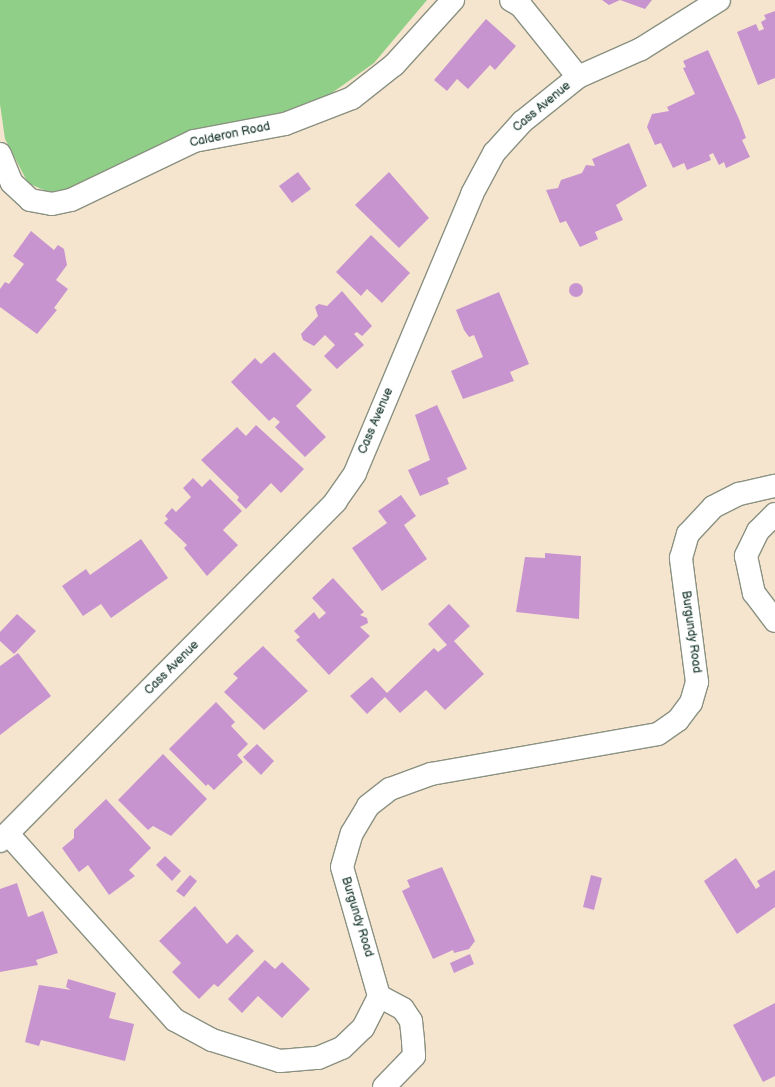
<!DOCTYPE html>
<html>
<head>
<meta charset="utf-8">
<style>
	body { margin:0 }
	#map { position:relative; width:775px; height:1087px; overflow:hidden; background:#f6e5ce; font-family:"Balsamiq Sans",sans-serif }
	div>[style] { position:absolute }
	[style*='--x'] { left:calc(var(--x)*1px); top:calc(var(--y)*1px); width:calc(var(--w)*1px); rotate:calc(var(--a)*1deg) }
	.green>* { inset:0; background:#8fcf87 }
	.building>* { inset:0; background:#c894d0 }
	.round { border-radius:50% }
	.roads { filter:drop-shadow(1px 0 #8a9181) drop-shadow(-1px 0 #8a9181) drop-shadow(0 1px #8a9181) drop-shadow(0 -1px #8a9181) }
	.street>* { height:22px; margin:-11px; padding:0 11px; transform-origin:11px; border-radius:11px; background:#fff }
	span { translate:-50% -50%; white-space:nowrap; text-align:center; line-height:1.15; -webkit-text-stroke:3px #fff; paint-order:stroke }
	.street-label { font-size:12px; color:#1f3d34 }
</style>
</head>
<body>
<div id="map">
	<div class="green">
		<div style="clip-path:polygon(0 0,427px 0,374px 63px,322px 100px,57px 196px,28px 183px,5px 139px,0 104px)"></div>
	</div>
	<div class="building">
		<div style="clip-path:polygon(602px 0,652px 0,645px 9px,620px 0,609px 5px)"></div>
		<div style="clip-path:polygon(775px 11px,775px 78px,758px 85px,737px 32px,756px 24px,759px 31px,764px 29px,761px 22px,766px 19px,764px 15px)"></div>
		<div style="clip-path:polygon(486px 19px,516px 46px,495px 70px,490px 65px,468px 89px,457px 79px,447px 91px,434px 80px)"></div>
		<div style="clip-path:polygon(708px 50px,739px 119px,746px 138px,742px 140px,750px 157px,726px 168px,724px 162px,719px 165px,713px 153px,709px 155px,711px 160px,687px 170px,684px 163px,673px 168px,661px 143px,655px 145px,647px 127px,652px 114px,669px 111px,667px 107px,695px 94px,683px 68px,686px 67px,683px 61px)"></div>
		<div style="clip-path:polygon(629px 143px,647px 186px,616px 205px,623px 220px,595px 232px,598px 239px,580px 247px,566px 221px,560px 223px,546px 190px,558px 188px,561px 180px,582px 173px,586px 165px,595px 166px,592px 159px)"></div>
		<div style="clip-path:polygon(298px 172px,311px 189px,292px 203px,279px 186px)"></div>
		<div style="clip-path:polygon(389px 172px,429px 218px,399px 248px,355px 205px)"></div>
		<div style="clip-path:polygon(31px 231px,54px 250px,58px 245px,64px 249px,67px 265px,56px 280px,68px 289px,54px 308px,57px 310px,37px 334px,0 307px,0 289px,5px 282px,9px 284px,24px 264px,13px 256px)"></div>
		<div style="clip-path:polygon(371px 235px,410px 273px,382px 303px,367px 289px,361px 296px,336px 272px)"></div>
		<div class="round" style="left:569px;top:283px;width:14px;height:14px"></div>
		<div style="clip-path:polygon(342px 291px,372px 326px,362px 336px,357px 332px,354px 334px,364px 345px,337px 369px,324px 356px,335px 345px,325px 335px,314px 346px,303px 340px,301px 334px,318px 316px,315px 307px,319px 304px,327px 306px)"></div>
		<div style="clip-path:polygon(499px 292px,529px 364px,510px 372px,514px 381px,463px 399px,451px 371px,483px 357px,474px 335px,469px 337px,464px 330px,456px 310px)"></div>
		<div style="clip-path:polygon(274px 352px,312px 390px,296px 406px,326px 437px,305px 457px,275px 427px,280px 422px,274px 417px,269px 421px,231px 382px,255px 358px,261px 364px)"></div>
		<div style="clip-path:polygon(437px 405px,467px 469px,447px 478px,449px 484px,420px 496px,408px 470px,430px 460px,415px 415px)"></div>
		<div style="clip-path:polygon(256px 425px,304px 469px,281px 493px,271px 483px,246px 509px,237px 500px,239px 497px,201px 460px,237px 427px,246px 436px)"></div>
		<div style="clip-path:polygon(193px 478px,202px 487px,210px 479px,242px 511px,223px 530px,238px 545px,207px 576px,184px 548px,187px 545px,164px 523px,168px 519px,165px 516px,172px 508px,176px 512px,191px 497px,183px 488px)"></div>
		<div style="clip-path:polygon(401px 495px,416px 516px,404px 525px,427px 559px,382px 591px,352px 548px,387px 523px,378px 511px)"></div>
		<div style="clip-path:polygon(141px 539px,168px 578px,111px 618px,101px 604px,83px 616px,62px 586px,86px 569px,90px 575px)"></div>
		<div style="clip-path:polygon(545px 553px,581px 556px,579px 619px,516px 612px,525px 557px,545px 558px)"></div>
		<div style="clip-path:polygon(333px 578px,364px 612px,360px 615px,367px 618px,368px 623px,360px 627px,370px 636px,329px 675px,296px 640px,300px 637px,294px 631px,314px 612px,319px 619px,326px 613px,312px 598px)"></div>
		<div style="clip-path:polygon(449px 604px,470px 626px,454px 641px,484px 674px,445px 710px,426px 690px,400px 713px,385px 697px,367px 714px,350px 696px,372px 677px,387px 693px,434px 648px,438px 652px,447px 645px,428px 624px)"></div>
		<div style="clip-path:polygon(17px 614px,36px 631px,14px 654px,0 641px,0 632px)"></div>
		<div style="clip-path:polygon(263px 646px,308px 691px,264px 730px,224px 692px,238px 678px,233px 674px)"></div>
		<div style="clip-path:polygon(18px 653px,51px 696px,0 735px,0 666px)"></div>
		<div style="clip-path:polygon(216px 702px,235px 722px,231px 726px,248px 744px,237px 755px,243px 762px,214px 790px,208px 784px,206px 786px,169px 749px)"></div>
		<div style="clip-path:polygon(257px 744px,274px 761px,261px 775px,243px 757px)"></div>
		<div style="clip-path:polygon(163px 754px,207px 799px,171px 836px,153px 826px,148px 830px,118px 800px)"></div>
		<div style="clip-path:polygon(106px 799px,151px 848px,129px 870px,135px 876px,109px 895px,88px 865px,79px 872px,62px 848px,74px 838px,74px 830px)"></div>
		<div style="clip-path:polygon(165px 856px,181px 871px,172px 881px,156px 865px)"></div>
		<div style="clip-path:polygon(736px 858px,756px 889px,760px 886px,757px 881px,775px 870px,775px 907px,737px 934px,704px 881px)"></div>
		<div style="clip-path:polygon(442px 867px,475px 941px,469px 949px,454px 953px,453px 950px,433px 959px,402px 891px,410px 887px,407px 880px)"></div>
		<div style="clip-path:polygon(190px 875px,197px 881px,184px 897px,176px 891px)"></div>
		<div style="clip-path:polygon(591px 875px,602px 878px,594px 910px,583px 907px)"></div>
		<div style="clip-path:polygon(17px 883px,28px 917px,43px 911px,58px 953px,36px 960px,38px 965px,0 972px,0 889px)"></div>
		<div style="clip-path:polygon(195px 906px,227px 944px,237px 934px,254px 951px,218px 987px,214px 984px,199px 999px,172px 972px,181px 963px,159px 941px)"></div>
		<div style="clip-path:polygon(470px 954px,474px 964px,454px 973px,450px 963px)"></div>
		<div style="clip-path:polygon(265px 960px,275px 969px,282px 962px,310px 989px,282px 1018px,258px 996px,242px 1013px,228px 999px)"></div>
		<div style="clip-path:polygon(68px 979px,116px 993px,109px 1018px,134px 1024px,125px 1061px,41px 1040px,39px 1046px,25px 1042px,39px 985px,71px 990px,66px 987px)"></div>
		<div style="clip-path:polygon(775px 1003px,775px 1076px,763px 1082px,733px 1025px)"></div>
	</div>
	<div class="roads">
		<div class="street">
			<div style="--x:511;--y:0;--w:12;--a:31"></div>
			<div style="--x:521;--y:6;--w:91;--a:51.2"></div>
			<div style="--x:0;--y:154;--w:31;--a:68"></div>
			<div style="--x:12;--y:183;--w:25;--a:43"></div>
			<div style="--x:30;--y:200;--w:22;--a:10"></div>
			<div style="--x:52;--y:204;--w:19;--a:-12"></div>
			<div style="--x:71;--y:200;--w:136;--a:-25.6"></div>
			<div style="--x:194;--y:141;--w:93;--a:-10.6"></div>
			<div style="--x:285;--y:124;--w:72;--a:-21.2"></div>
			<div style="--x:352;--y:98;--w:53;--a:-38.2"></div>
			<div style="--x:394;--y:65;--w:88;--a:-47.8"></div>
			<div style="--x:775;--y:514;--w:24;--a:135"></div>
			<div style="--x:758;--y:531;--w:28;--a:116"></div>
			<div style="--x:746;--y:556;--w:38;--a:78"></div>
			<div style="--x:754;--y:593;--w:35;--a:53"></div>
			<div style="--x:8;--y:834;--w:250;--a:48.1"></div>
			<div style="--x:175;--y:1020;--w:42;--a:28.4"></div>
			<div style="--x:212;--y:1040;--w:71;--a:17.2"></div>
			<div style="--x:280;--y:1061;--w:38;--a:-5"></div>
			<div style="--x:318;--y:1058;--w:26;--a:-23"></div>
			<div style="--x:342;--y:1048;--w:29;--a:-44"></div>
			<div style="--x:363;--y:1028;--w:36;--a:-63"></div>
			<div style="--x:379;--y:996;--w:134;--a:-106"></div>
			<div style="--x:342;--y:867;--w:35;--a:-74"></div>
			<div style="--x:352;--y:833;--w:31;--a:-59"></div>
			<div style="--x:368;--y:806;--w:28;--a:-38"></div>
			<div style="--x:390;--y:789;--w:44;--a:-20.1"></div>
			<div style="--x:431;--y:774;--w:230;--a:-10"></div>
			<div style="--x:658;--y:734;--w:24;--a:-35"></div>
			<div style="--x:678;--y:720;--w:21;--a:-53"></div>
			<div style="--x:691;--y:703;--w:22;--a:-74"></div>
			<div style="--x:697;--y:682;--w:125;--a:-97.4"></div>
			<div style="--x:681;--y:558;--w:25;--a:-74"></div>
			<div style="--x:688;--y:534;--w:37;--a:-47"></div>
			<div style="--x:713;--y:507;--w:29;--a:-27"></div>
			<div style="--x:739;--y:494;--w:37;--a:-13"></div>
			<div style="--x:0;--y:841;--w:477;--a:-45.3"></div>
			<div style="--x:335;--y:502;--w:35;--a:-55"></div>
			<div style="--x:355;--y:473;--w:303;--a:-67.2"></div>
			<div style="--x:472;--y:194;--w:47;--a:-61.8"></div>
			<div style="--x:494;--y:153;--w:42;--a:-47.9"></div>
			<div style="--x:522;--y:122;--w:72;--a:-38.8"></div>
			<div style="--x:578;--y:77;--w:69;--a:-24"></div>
			<div style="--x:641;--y:49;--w:92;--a:-32.1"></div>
			<div style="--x:379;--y:996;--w:27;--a:28"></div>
			<div style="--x:403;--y:1009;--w:14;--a:56"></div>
			<div style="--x:411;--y:1021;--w:20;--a:84"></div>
			<div style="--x:413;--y:1041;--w:15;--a:86"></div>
			<div style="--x:414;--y:1056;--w:43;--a:134.1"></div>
		</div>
	</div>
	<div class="street-label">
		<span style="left:542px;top:107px;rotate:-40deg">Cass Avenue</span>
		<span style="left:230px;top:135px;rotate:-12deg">Calderon Road</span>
		<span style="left:376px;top:421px;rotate:-67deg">Cass Avenue</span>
		<span style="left:691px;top:632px;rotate:82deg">Burgundy Road</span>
		<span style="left:172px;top:668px;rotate:-45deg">Cass Avenue</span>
		<span style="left:357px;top:917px;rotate:73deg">Burgundy Road</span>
	</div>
</div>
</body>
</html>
